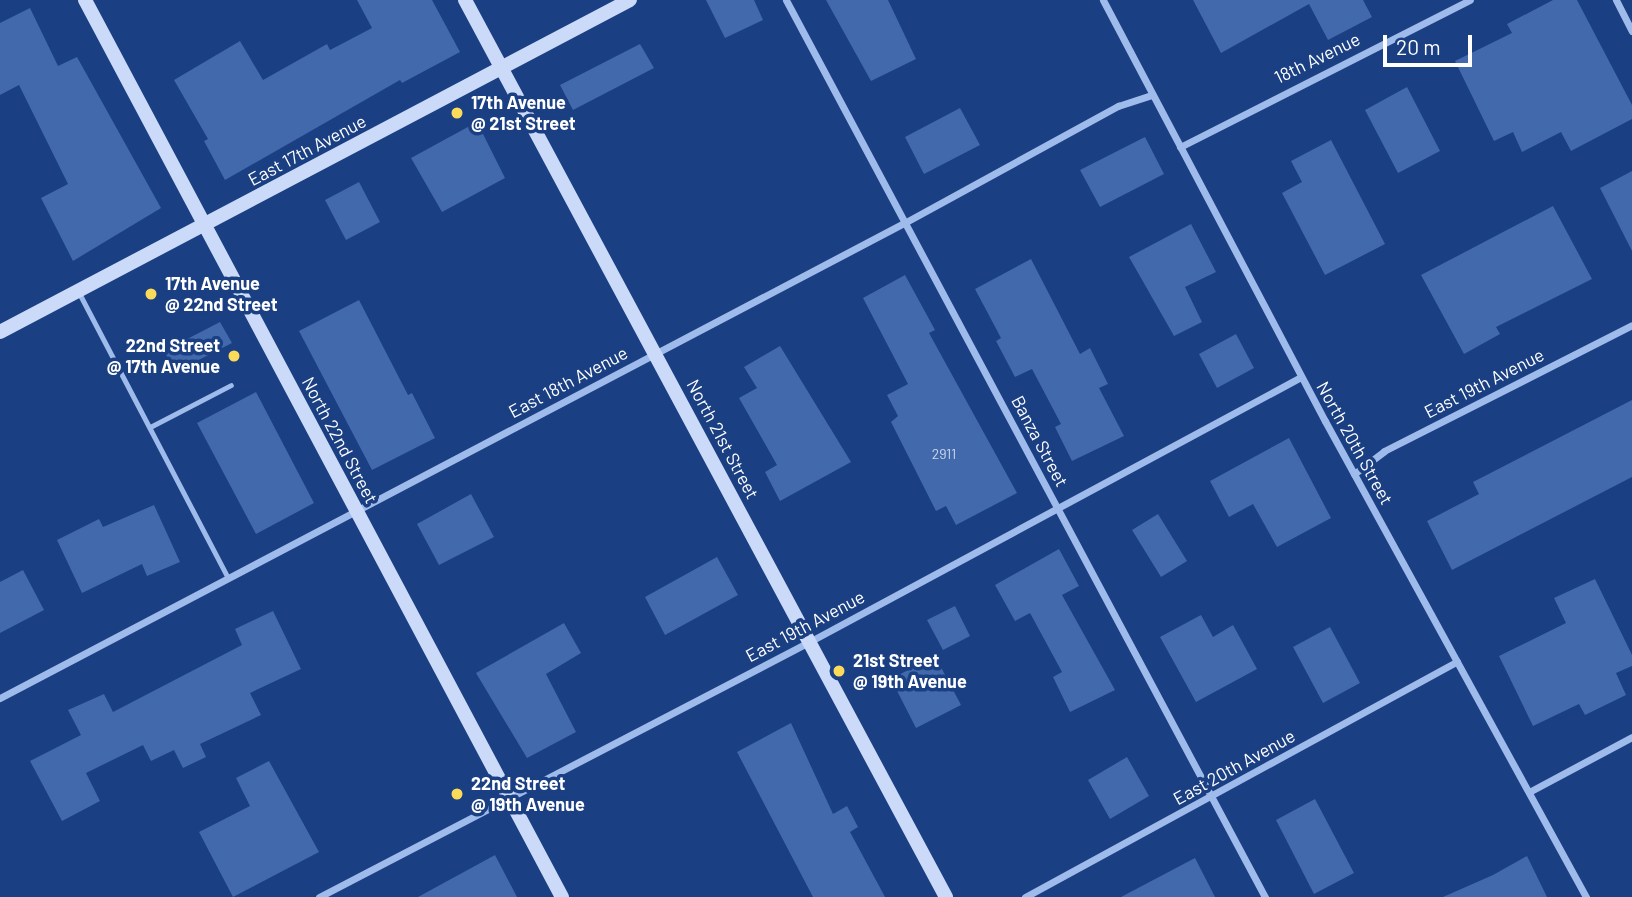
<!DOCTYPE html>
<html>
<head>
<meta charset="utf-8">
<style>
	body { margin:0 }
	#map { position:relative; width:1632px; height:897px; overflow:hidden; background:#1a3f82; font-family:Barlow,sans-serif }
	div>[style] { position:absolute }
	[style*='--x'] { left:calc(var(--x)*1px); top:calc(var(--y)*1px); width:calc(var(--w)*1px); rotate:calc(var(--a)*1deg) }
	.building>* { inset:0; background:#4269ac }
	.lane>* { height:5px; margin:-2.5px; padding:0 2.5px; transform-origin:2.5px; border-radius:2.5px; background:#9ebbeb }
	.street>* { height:7px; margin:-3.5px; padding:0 3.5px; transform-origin:3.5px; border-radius:3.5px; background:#9ebbeb }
	.secondary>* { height:14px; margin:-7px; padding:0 7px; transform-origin:7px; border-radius:7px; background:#cadaf8 }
	.dots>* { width:19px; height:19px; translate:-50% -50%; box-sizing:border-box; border:4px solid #1a3f82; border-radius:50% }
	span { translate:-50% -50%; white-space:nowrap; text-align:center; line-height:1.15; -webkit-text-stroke:7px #1a3f82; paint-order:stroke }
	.number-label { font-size:14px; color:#d0daea }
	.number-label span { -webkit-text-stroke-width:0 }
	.street-label { font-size:18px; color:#fff }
	.poi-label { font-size:18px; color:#fff; font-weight:700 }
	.left { translate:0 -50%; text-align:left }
	.right { translate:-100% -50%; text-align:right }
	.scale { position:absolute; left:1383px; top:35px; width:89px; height:32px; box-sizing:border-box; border:4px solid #fff; border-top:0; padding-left:9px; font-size:21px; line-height:24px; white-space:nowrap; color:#fff; -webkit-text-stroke:5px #1a3f82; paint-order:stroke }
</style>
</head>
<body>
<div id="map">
	<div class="building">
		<div style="clip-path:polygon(357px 0,432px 0,460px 52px,402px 83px,400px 80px,225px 180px,204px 141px,208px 139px,174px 80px,240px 41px,263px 80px,327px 44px,330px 50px,372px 28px)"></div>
		<div style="clip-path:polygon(706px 0,754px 0,763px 20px,725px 38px)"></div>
		<div style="clip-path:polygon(826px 0,888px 0,916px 59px,871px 81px)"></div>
		<div style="clip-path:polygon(1193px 0,1363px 0,1372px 17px,1328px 40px,1309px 4px,1221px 53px)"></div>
		<div style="clip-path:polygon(1553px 0,1577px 0,1632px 105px,1632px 119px,1571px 151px,1561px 132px,1522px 152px,1513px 132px,1494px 141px,1455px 61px,1512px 33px,1507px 24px)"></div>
		<div style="clip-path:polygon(30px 8px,58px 66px,77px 57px,161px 208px,73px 261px,41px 198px,68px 184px,19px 85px,0 95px,0 23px)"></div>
		<div style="clip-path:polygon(640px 44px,654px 68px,573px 110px,560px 85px)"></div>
		<div style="clip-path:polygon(1407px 87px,1440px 151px,1398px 173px,1365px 110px)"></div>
		<div style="clip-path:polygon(960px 108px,980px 145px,924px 174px,905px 137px)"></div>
		<div style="clip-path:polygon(477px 122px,505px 178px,442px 212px,411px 158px)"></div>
		<div style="clip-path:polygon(1145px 137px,1164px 174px,1100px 207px,1080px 170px)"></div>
		<div style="clip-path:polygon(1331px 140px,1385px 244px,1325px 275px,1282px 193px,1302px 182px,1291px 161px)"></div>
		<div style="clip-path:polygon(1632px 171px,1632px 251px,1600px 188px)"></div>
		<div style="clip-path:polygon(359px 182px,380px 222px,346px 240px,325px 200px)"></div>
		<div style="clip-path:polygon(1553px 206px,1592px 279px,1496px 327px,1500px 334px,1464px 354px,1421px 275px)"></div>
		<div style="clip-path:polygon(1191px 224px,1216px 272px,1185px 287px,1202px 322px,1174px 336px,1129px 257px)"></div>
		<div style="clip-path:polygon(1031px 259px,1080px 354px,1090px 348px,1108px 384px,1099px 388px,1124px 436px,1072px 461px,1055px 427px,1061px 424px,1032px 369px,1015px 377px,996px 341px,1001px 338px,975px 289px)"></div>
		<div style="clip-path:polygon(905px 275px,935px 330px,929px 333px,1017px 493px,956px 525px,946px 506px,936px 511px,891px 422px,898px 416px,887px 395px,908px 384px,863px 298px)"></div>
		<div style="clip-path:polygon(359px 300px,408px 395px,412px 393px,435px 438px,372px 470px,299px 331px)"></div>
		<div style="clip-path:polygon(220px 322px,232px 343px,175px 372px,164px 351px)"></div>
		<div style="clip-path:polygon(1236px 334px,1254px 368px,1217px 388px,1199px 354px)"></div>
		<div style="clip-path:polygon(780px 346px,851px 462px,780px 501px,765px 472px,777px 465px,739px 398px,757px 388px,744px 367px)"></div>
		<div style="clip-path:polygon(256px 392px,314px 503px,256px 534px,197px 423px)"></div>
		<div style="clip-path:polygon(1632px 400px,1632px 477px,1452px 570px,1427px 521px,1479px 494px,1473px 482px)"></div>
		<div style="clip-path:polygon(1289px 438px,1331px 518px,1277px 547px,1253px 504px,1229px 517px,1210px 481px)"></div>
		<div style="clip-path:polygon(471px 494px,494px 537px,439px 565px,417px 524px)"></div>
		<div style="clip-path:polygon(154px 505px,180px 562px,147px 576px,142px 564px,82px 593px,57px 540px,99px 519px,103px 527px)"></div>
		<div style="clip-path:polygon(1158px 514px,1187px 561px,1161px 577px,1132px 530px)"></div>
		<div style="clip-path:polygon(1059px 549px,1079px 586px,1062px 595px,1115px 690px,1070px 712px,1053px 677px,1062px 672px,1030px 613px,1015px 621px,995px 585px)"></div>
		<div style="clip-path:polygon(717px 557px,738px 595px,665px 635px,645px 597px)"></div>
		<div style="clip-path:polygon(23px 570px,44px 610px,0 633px,0 582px)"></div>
		<div style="clip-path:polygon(1595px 579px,1632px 655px,1632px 666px,1616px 673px,1626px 695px,1585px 715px,1579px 704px,1533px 726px,1499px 656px,1566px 623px,1554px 598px)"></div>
		<div style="clip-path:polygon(955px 606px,970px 636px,943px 650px,927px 620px)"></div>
		<div style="clip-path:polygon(273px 611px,301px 669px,250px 693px,261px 715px,200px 744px,206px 757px,183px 768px,174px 750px,151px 761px,143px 745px,86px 773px,100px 801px,62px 821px,30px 761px,81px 735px,68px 710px,104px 694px,113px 712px,242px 645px,235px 629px)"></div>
		<div style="clip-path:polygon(1201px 615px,1213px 637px,1233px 625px,1257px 669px,1196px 702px,1160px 637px)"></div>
		<div style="clip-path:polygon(564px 623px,581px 653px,546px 674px,576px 732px,527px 758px,476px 673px)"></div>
		<div style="clip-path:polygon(1330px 627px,1360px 683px,1323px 703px,1293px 647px)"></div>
		<div style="clip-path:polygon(935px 656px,961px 705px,916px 728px,891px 679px)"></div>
		<div style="clip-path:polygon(791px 723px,833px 814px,847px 806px,858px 827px,850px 832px,885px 897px,813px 897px,737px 752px)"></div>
		<div style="clip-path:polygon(1127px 757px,1149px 796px,1110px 819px,1088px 780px)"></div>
		<div style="clip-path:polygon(269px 761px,319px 852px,233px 897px,199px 832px,250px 806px,236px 778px)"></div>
		<div style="clip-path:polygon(1315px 799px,1354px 873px,1314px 894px,1276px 820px)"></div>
		<div style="clip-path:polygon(495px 855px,517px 897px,418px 897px)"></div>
		<div style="clip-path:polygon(1527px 856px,1547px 897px,1443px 897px,1493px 875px)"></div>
		<div style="clip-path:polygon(1195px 858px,1215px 897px,1121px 897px)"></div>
	</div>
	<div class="lane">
		<div style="--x:79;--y:293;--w:322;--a:62.4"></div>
		<div style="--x:150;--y:427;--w:91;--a:-27.4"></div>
	</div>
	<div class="street">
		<div style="--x:786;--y:0;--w:1017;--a:61.9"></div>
		<div style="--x:1103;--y:0;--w:476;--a:62.2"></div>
		<div style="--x:1325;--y:421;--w:543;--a:61.26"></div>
		<div style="--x:1616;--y:0;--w:35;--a:63"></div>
		<div style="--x:1180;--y:147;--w:325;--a:-26.9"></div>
		<div style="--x:1354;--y:474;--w:38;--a:-37"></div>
		<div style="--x:1384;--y:451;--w:278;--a:-26.9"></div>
		<div style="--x:0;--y:698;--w:1023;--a:-27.72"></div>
		<div style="--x:906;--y:222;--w:242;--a:-28.7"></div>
		<div style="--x:1118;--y:106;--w:35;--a:-18"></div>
		<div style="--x:1529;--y:792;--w:117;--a:-28.1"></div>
		<div style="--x:319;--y:897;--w:552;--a:-27.49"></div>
		<div style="--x:809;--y:642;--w:559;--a:-28.31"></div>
		<div style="--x:1025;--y:897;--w:492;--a:-28.6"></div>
	</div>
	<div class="secondary">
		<div style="--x:85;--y:0;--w:1016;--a:62"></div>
		<div style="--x:465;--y:0;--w:1018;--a:61.8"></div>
		<div style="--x:0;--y:332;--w:712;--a:-27.79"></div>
	</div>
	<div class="dots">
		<div style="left:457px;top:113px;background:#fddb5a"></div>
		<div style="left:151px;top:294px;background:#fddb5a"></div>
		<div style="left:234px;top:356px;background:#fddb5a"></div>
		<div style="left:839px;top:671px;background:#fddb5a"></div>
		<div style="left:457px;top:794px;background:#fddb5a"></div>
	</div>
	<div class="number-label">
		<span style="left:944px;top:454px">2911</span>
	</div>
	<div class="street-label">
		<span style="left:1317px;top:58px;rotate:-26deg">18th Avenue</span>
		<span style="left:307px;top:150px;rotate:-28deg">East 17th Avenue</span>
		<span style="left:568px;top:382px;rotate:-28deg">East 18th Avenue</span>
		<span style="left:1484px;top:383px;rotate:-27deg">East 19th Avenue</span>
		<span style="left:723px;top:439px;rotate:62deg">North 21st Street</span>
		<span style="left:340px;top:440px;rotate:62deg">North 22nd Street</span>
		<span style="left:1040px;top:441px;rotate:62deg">Banza Street</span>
		<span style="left:1355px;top:443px;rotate:61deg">North 20th Street</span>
		<span style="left:805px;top:626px;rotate:-28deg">East 19th Avenue</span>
		<span style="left:1234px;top:767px;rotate:-29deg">East 20th Avenue</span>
	</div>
	<div class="poi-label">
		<span class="left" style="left:471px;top:113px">17th Avenue<br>@ 21st Street</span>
		<span class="left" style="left:165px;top:294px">17th Avenue<br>@ 22nd Street</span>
		<span class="right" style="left:220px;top:356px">22nd Street<br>@ 17th Avenue</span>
		<span class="left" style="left:853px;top:671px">21st Street<br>@ 19th Avenue</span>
		<span class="left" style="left:471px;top:794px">22nd Street<br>@ 19th Avenue</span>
	</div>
	<div class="scale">20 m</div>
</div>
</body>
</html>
